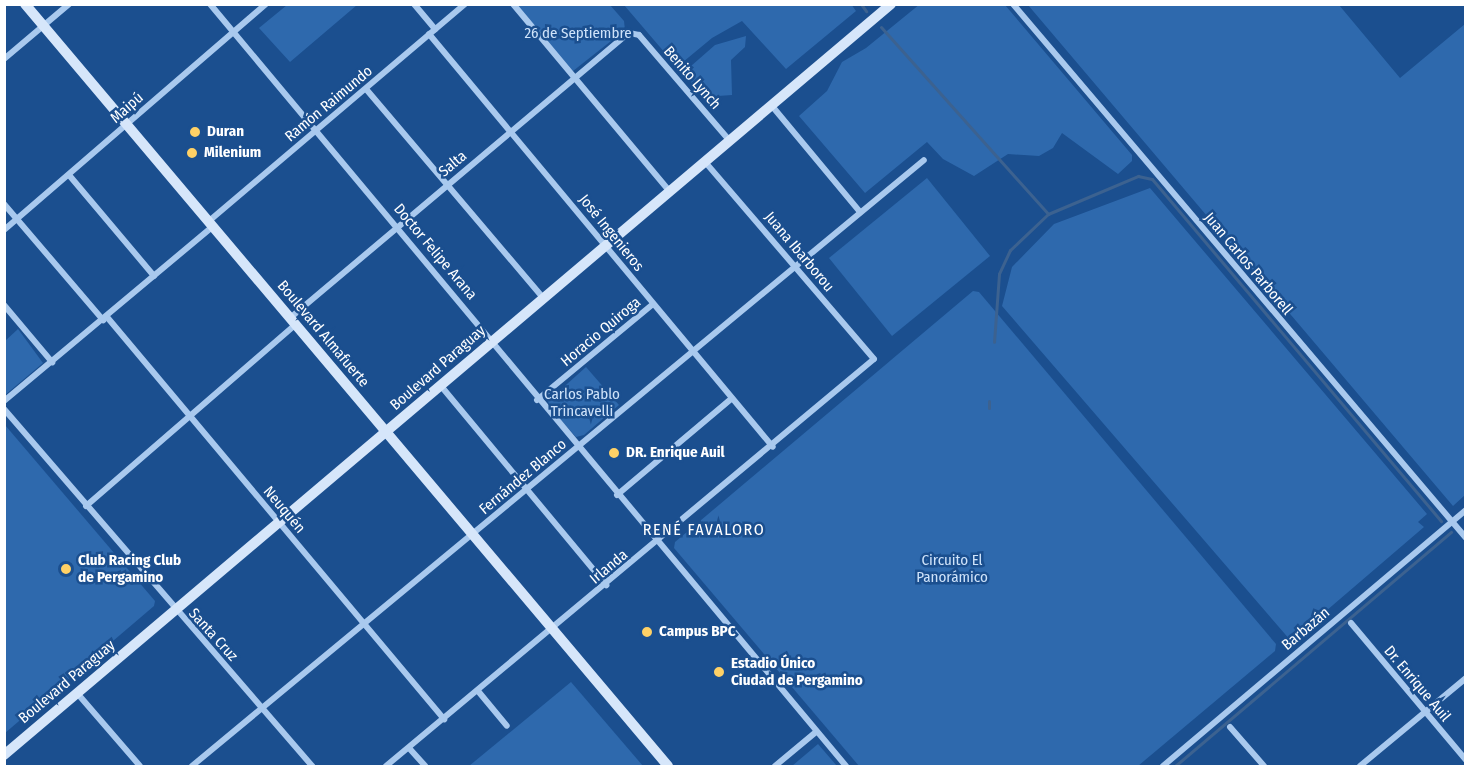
<!DOCTYPE html>
<html>
<head>
<meta charset="utf-8">
<style>
	body { margin:0 }
	#map { position:relative; width:1470px; height:771px; overflow:hidden; background:#1b4f8f; font-family:"Fira Sans Condensed",sans-serif }
	div>[style] { position:absolute }
	[style*='--x'] { left:calc(var(--x)*1px); top:calc(var(--y)*1px); width:calc(var(--w)*1px); rotate:calc(var(--a)*1deg) }
	.green>* { inset:0; background:#2e69ad }
	.stream>* { height:3px; margin:-1.5px; padding:0 1.5px; transform-origin:1.5px; border-radius:1.5px; background:#3c6290 }
	.street>* { height:6px; margin:-3px; padding:0 3px; transform-origin:3px; border-radius:3px; background:#a9c9ee }
	.secondary>* { height:10px; margin:-5px; padding:0 5px; transform-origin:5px; border-radius:5px; background:#d6e6fa }
	.dots>* { width:16px; height:16px; translate:-50% -50%; box-sizing:border-box; border:3px solid #1b4f8f; border-radius:50% }
	span { translate:-50% -50%; white-space:nowrap; text-align:center; line-height:1.15; -webkit-text-stroke:5px #1b4f8f; paint-order:stroke }
	.park-label { font-size:15px; color:#cfe3fa }
	.street-label { font-size:15px; color:#fff }
	.poi-label { font-size:15px; color:#fff; font-weight:700 }
	.left { translate:0 -50%; text-align:left }
	.neighbourhood-label { font-size:16px; color:#fff; letter-spacing:1.5px }
	.frame { position:absolute; inset:0; border:6px solid #fff; pointer-events:none }
</style>
</head>
<body>
<div id="map">
	<div class="green">
		<div style="clip-path:polygon(851px 4px,856px 11px,786px 69px,742px 21px,712px 38px,677px 67px,624px 5px)"></div>
		<div style="clip-path:polygon(920px 4px,1005px 5px,1132px 155px,1132px 161px,1118px 174px,1062px 133px,1053px 148px,1039px 156px,1008px 154px,974px 176px,943px 159px,927px 142px,865px 193px,799px 116px,827px 91px,842px 62px,866px 48px)"></div>
		<div style="clip-path:polygon(287px 5px,287px 4px,357px 5px,290px 62px,259px 28px)"></div>
		<div style="clip-path:polygon(514px 5px,610px 5px,624px 21px,625px 30px,573px 71px)"></div>
		<div style="clip-path:polygon(1028px 5px,1339px 5px,1400px 78px,1465px 24px,1465px 495px,1453px 506px)"></div>
		<div style="clip-path:polygon(746px 36px,745px 47px,731px 60px,732px 95px,704px 97px,683px 73px,715px 45px)"></div>
		<div style="clip-path:polygon(927px 178px,990px 256px,892px 336px,829px 258px)"></div>
		<div style="clip-path:polygon(1150px 188px,1427px 514px,1418px 522px,1424px 527px,1291px 641px,1002px 306px,1012px 267px,1054px 224px)"></div>
		<div style="clip-path:polygon(973px 291px,979px 292px,1276px 644px,1275px 651px,1138px 766px,859px 766px,674px 548px,675px 542px)"></div>
		<div style="clip-path:polygon(18px 329px,43px 363px,5px 395px,5px 341px)"></div>
		<div style="clip-path:polygon(586px 367px,619px 405px,584px 435px,576px 437px,550px 408px,548px 401px)"></div>
		<div style="clip-path:polygon(5px 425px,155px 601px,154px 606px,5px 733px)"></div>
		<div style="clip-path:polygon(571px 682px,643px 766px,469px 766px)"></div>
		<div style="clip-path:polygon(818px 744px,837px 766px,792px 766px)"></div>
	</div>
	<div class="stream">
		<div style="--x:861;--y:4;--w:9;--a:54"></div>
		<div style="--x:881;--y:27;--w:251;--a:48.2"></div>
		<div style="--x:1048;--y:214;--w:52;--a:136.5"></div>
		<div style="--x:1010;--y:250;--w:26;--a:115"></div>
		<div style="--x:999;--y:274;--w:68;--a:94.2"></div>
		<div style="--x:1048;--y:214;--w:98;--a:-22.9"></div>
		<div style="--x:1138;--y:176;--w:14;--a:12"></div>
		<div style="--x:1152;--y:179;--w:448;--a:49.8"></div>
		<div style="--x:989;--y:408;--w:7;--a:-90"></div>
		<div style="--x:1175;--y:766;--w:362;--a:-40.3"></div>
	</div>
	<div class="street">
		<div style="--x:210;--y:4;--w:993;--a:50.15"></div>
		<div style="--x:414;--y:4;--w:33;--a:50"></div>
		<div style="--x:513;--y:4;--w:245;--a:50.1"></div>
		<div style="--x:1013;--y:4;--w:700;--a:49.69"></div>
		<div style="--x:429;--y:34;--w:537;--a:50.21"></div>
		<div style="--x:4;--y:59;--w:85;--a:-40.2"></div>
		<div style="--x:366;--y:89;--w:274;--a:49.7"></div>
		<div style="--x:772;--y:106;--w:138;--a:50.3"></div>
		<div style="--x:69;--y:175;--w:132;--a:49.9"></div>
		<div style="--x:4;--y:204;--w:153;--a:49.5"></div>
		<div style="--x:209;--y:221;--w:336;--a:-40.3"></div>
		<div style="--x:4;--y:230;--w:346;--a:-40.8"></div>
		<div style="--x:4;--y:305;--w:75;--a:49.9"></div>
		<div style="--x:107;--y:317;--w:525;--a:50.03"></div>
		<div style="--x:290;--y:318;--w:443;--a:-40.1"></div>
		<div style="--x:629;--y:33;--w:10;--a:11"></div>
		<div style="--x:639;--y:35;--w:140;--a:49.4"></div>
		<div style="--x:441;--y:386;--w:259;--a:50.3"></div>
		<div style="--x:537;--y:400;--w:149;--a:-39.6"></div>
		<div style="--x:4;--y:401;--w:273;--a:-39.9"></div>
		<div style="--x:4;--y:409;--w:472;--a:49.2"></div>
		<div style="--x:617;--y:495;--w:150;--a:-40.1"></div>
		<div style="--x:86;--y:506;--w:278;--a:-40.9"></div>
		<div style="--x:1351;--y:623;--w:179;--a:50"></div>
		<div style="--x:478;--y:691;--w:45;--a:50.4"></div>
		<div style="--x:77;--y:693;--w:96;--a:49.2"></div>
		<div style="--x:1230;--y:727;--w:52;--a:48.9"></div>
		<div style="--x:409;--y:748;--w:24;--a:48"></div>
		<div style="--x:192;--y:766;--w:950;--a:-39.62"></div>
		<div style="--x:386;--y:766;--w:635;--a:-39.83"></div>
		<div style="--x:874;--y:359;--w:260;--a:-130.6"></div>
		<div style="--x:775;--y:766;--w:53;--a:-39.7"></div>
		<div style="--x:1163;--y:766;--w:397;--a:-40.2"></div>
		<div style="--x:1360;--y:766;--w:138;--a:-39.7"></div>
	</div>
	<div class="secondary">
		<div style="--x:25;--y:4;--w:997;--a:49.84"></div>
		<div style="--x:4;--y:755;--w:1162;--a:-40.25"></div>
	</div>
	<div class="dots">
		<div style="left:195px;top:132px;background:#ffd166"></div>
		<div style="left:192px;top:153px;background:#ffd166"></div>
		<div style="left:614px;top:453px;background:#ffd166"></div>
		<div style="left:66px;top:569px;background:#ffd166"></div>
		<div style="left:647px;top:632px;background:#ffd166"></div>
		<div style="left:719px;top:672px;background:#ffd166"></div>
	</div>
	<div class="park-label">
		<span style="left:578px;top:34px">26 de Septiembre</span>
		<span style="left:582px;top:403px">Carlos Pablo<br>Trincavelli</span>
		<span style="left:952px;top:569px">Circuito El<br>Panorámico</span>
	</div>
	<div class="street-label">
		<span style="left:692px;top:78px;rotate:49deg">Benito Lynch</span>
		<span style="left:329px;top:104px;rotate:-40deg">Ramón Raimundo</span>
		<span style="left:127px;top:108px;rotate:-41deg">Maipú</span>
		<span style="left:453px;top:164px;rotate:-40deg">Salta</span>
		<span style="left:611px;top:233px;rotate:51deg">José Ingenieros</span>
		<span style="left:435px;top:252px;rotate:50deg">Doctor Felipe Arana</span>
		<span style="left:799px;top:252px;rotate:50deg">Juana Ibarborou</span>
		<span style="left:1248px;top:264px;rotate:50deg">Juan Carlos Parborell</span>
		<span style="left:601px;top:332px;rotate:-40deg">Horacio Quiroga</span>
		<span style="left:323px;top:334px;rotate:50deg">Boulevard Almafuerte</span>
		<span style="left:438px;top:368px;rotate:-41deg">Boulevard Paraguay</span>
		<span style="left:523px;top:477px;rotate:-40deg">Fernández Blanco</span>
		<span style="left:284px;top:510px;rotate:50deg">Neuquén</span>
		<span style="left:609px;top:567px;rotate:-40deg">Irlanda</span>
		<span style="left:1306px;top:629px;rotate:-40deg">Barbazán</span>
		<span style="left:213px;top:635px;rotate:48deg">Santa Cruz</span>
		<span style="left:67px;top:682px;rotate:-40deg">Boulevard Paraguay</span>
		<span style="left:1417px;top:684px;rotate:50deg">Dr. Enrique Auil</span>
	</div>
	<div class="poi-label">
		<span class="left" style="left:207px;top:132px">Duran</span>
		<span class="left" style="left:204px;top:153px">Milenium</span>
		<span class="left" style="left:626px;top:453px">DR. Enrique Auil</span>
		<span class="left" style="left:78px;top:569px">Club Racing Club<br>de Pergamino</span>
		<span class="left" style="left:659px;top:632px">Campus BPC</span>
		<span class="left" style="left:731px;top:672px">Estadio Único<br>Ciudad de Pergamino</span>
	</div>
	<div class="neighbourhood-label">
		<span style="left:704px;top:530px">RENÉ FAVALORO</span>
	</div>
	<div class="frame"></div>
</div>
</body>
</html>
